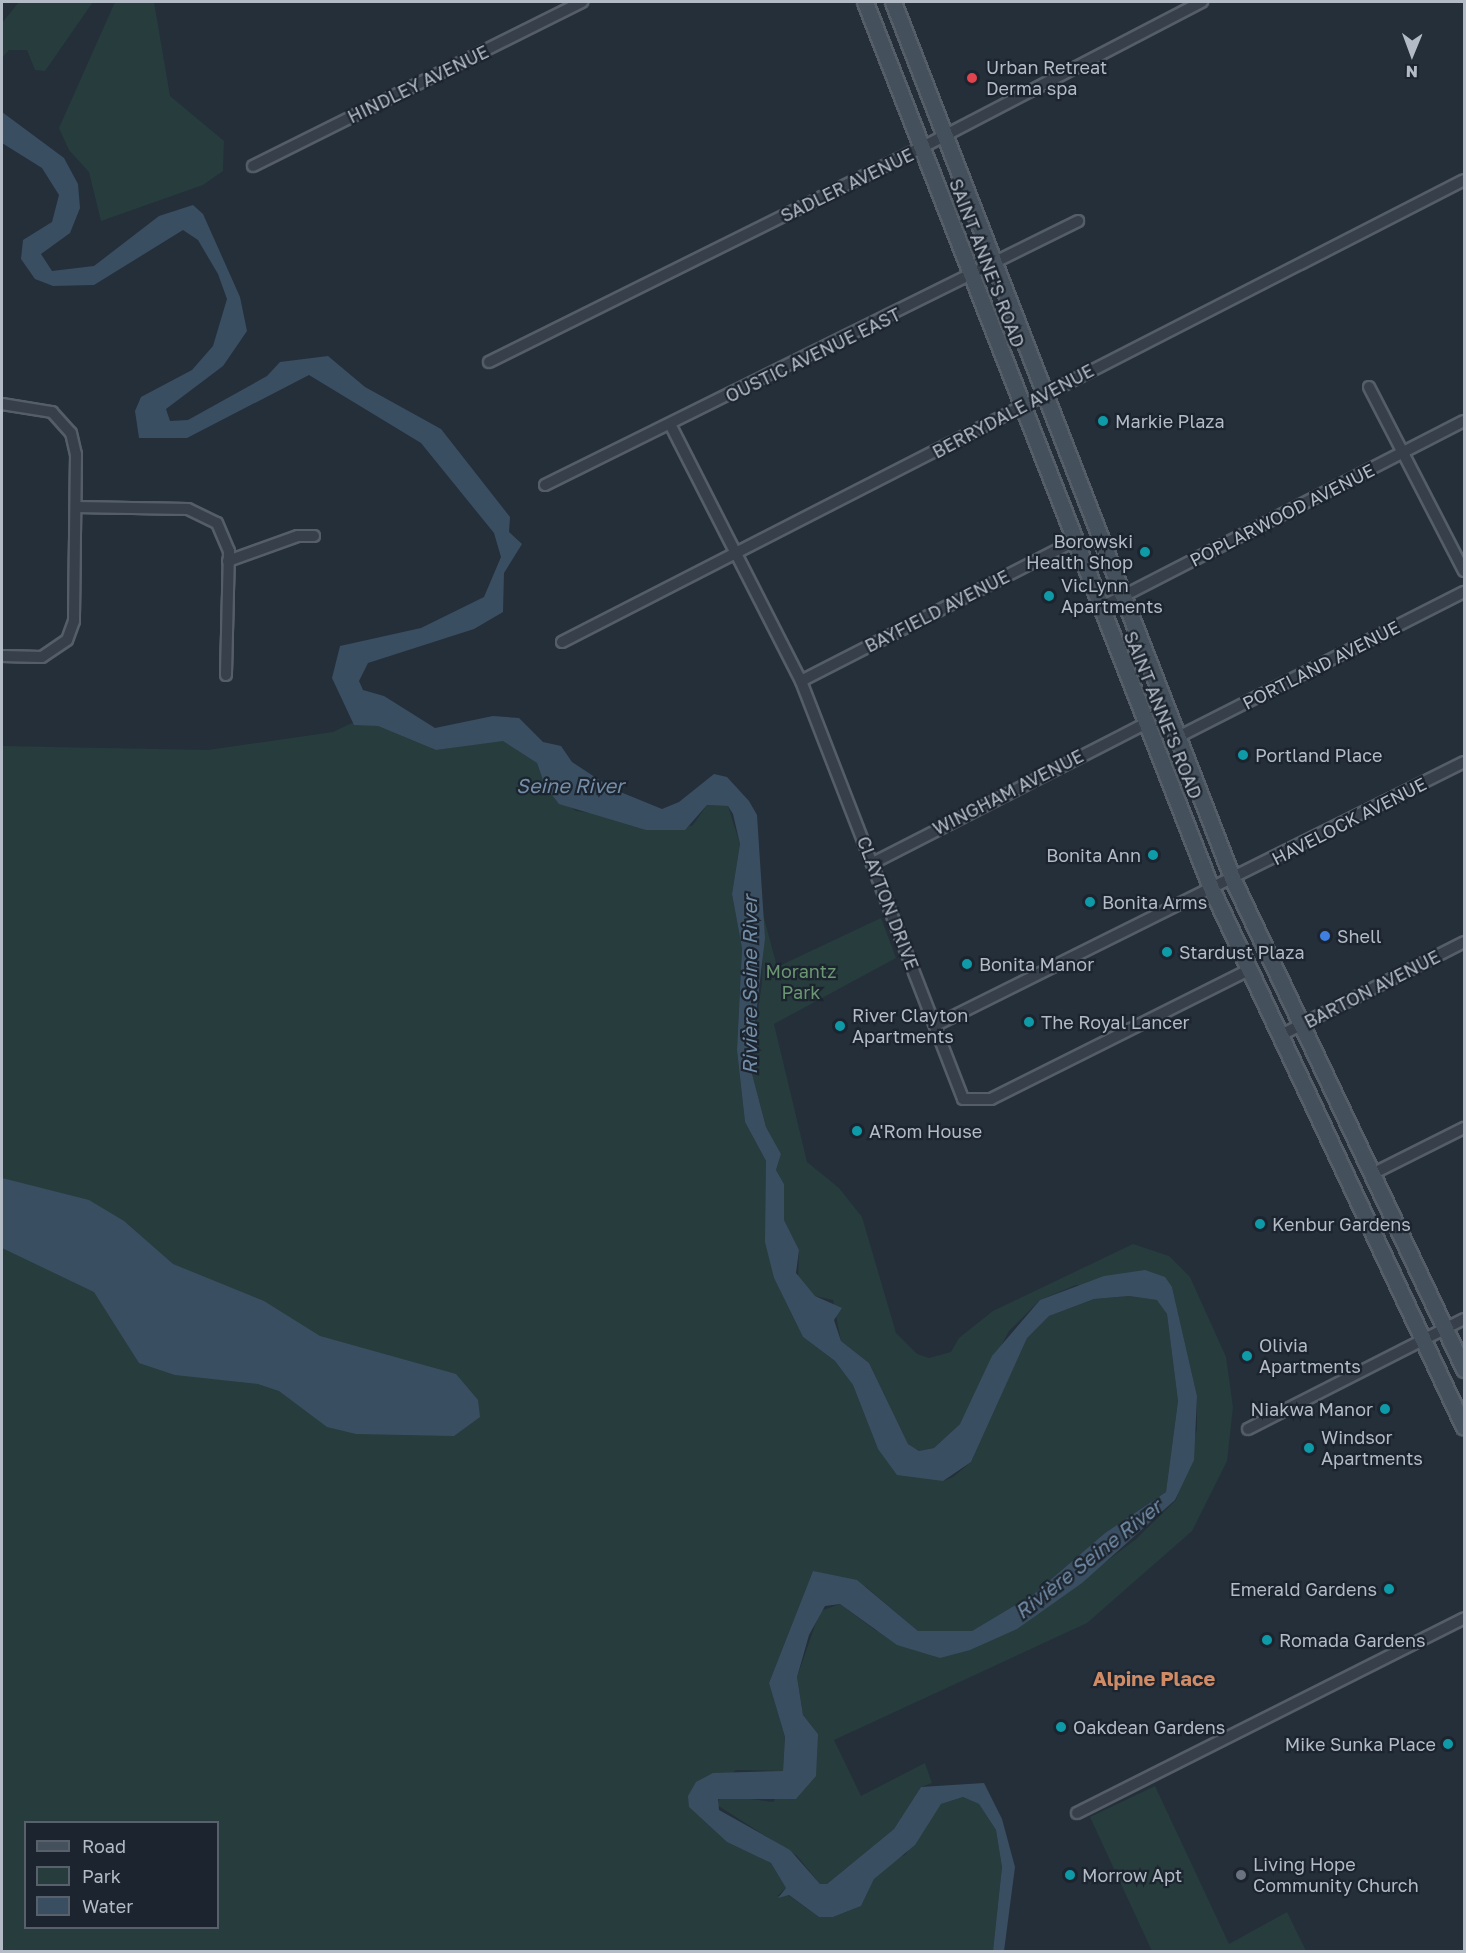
<!DOCTYPE html>
<html>
<head>
<meta charset="utf-8">
<style>
	body { margin:0 }
	#map { position:relative; width:1466px; height:1953px; overflow:hidden; background:#242f3a; font-family:"Golos Text",sans-serif }
	div>[style] { position:absolute }
	[style*='--x'] { left:calc(var(--x)*1px); top:calc(var(--y)*1px); width:calc(var(--w)*1px); rotate:calc(var(--a)*1deg) }
	.green>* { inset:0; background:#273c3c }
	.water>* { inset:0; background:#3a4e62 }
	.roads { filter:drop-shadow(2px 0 #555e68) drop-shadow(-2px 0 #555e68) drop-shadow(0 2px #555e68) drop-shadow(0 -2px #555e68) }
	.street>* { height:10px; margin:-5px; padding:0 5px; transform-origin:5px; border-radius:5px; background:#37404a }
	.secondary>* { height:15px; margin:-7.5px; padding:0 7.5px; transform-origin:7.5px; border-radius:7.5px; background:#45505d }
	.dots>* { width:16px; height:16px; translate:-50% -50%; box-sizing:border-box; border:3px solid #1c252f; border-radius:50% }
	span { translate:-50% -50%; white-space:nowrap; text-align:center; line-height:1.15; -webkit-text-stroke:4.5px #1c252f; paint-order:stroke }
	.poi-label { font-size:18px; color:#b2bbc6 }
	.left { translate:0 -50%; text-align:left }
	.right { translate:-100% -50%; text-align:right }
	.street-label { font-size:18px; color:#b2bbc6 }
	.park-label { font-size:18px; color:#6b9672 }
	.water-label { font-size:20px; color:#748ea8; font-style:italic }
	.neighbourhood-label { font-size:20px; color:#ce8b65; font-weight:700 }
	.frame { position:absolute; inset:0; border:3px solid #b2bbc6; pointer-events:none }
	.legend { position:absolute; left:24px; top:1821px; width:195px; height:108px; box-sizing:border-box; background:#1c252f; border:2px solid #58616b; margin:0; padding:8px 10px; list-style:none; font-size:18px; color:#b2bbc6 }
	.legend li { display:flex; align-items:center; gap:12px; height:30px }
	.legend b { width:30px; border:2px solid #58616b }
	.north { position:absolute; left:1382px; top:24px; width:60px; height:60px; -webkit-text-stroke:4px #1c252f; paint-order:stroke; rotate:181deg; font-size:16px; font-weight:700; line-height:24px; text-align:center; color:#b2bbc6 }
	.north::after { content:''; display:block; margin:auto; width:21px; height:27px; background:#b2bbc6; clip-path:polygon(50% 0,100% 100%,50% 72%,0 100%) }
</style>
</head>
<body>
<div id="map">
	<div class="green">
		<div style="clip-path:polygon(19px 2px,93px 2px,45px 71px,35px 70px,27px 50px,9px 50px,2px 58px,2px 23px)"></div>
		<div style="clip-path:polygon(115px 2px,154px 2px,170px 96px,224px 141px,223px 171px,203px 185px,101px 221px,89px 172px,69px 150px,59px 128px)"></div>
		<div style="clip-path:polygon(evenodd,352px 723px,378px 726px,436px 750px,503px 740px,537px 763px,545px 786px,576px 811px,692px 826px,707px 805px,728px 806px,740px 844px,732px 894px,742px 948px,737px 1050px,745px 1122px,766px 1161px,774px 1278px,803px 1337px,835px 1361px,853px 1385px,878px 1449px,943px 1481px,953px 1477px,971px 1462px,1027px 1337px,1049px 1316px,1094px 1299px,1129px 1296px,1158px 1300px,1167px 1314px,1178px 1401px,1166px 1492px,1105px 1533px,1034px 1594px,972px 1631px,918px 1631px,866px 1587px,813px 1571px,769px 1683px,785px 1737px,783px 1771px,736px 1770px,689px 1807px,727px 1842px,771px 1863px,786px 1888px,777px 1896px,788px 1895px,819px 1917px,833px 1917px,861px 1906px,874px 1879px,892px 1860px,905px 1855px,941px 1804px,963px 1797px,979px 1804px,996px 1830px,1002px 1867px,993px 1951px,2px 1952px,2px 746px,208px 750px,333px 732px,352px 723px,26px 1822px,218px 1822px,218px 1928px,26px 1928px,26px 1822px)"></div>
		<div style="clip-path:polygon(763px 914px,777px 967px,881px 918px,896px 958px,774px 1024px,807px 1162px,839px 1188px,862px 1217px,896px 1333px,917px 1354px,929px 1358px,951px 1352px,959px 1338px,993px 1311px,1133px 1244px,1169px 1256px,1190px 1277px,1226px 1357px,1233px 1407px,1227px 1461px,1192px 1531px,1087px 1623px,834px 1740px,861px 1796px,925px 1763px,932px 1783px,921px 1787px,894px 1829px,827px 1884px,820px 1884px,797px 1856px,717px 1805px,721px 1795px,773px 1802px,818px 1734px,803px 1715px,797px 1677px,820px 1611px,840px 1604px,875px 1630px,939px 1658px,1062px 1595px,1136px 1539px,1176px 1500px,1197px 1429px,1197px 1396px,1172px 1287px,1076px 1285px,1040px 1300px,1009px 1331px,960px 1424px,934px 1448px,919px 1451px,908px 1444px,869px 1363px,841px 1341px,833px 1300px,815px 1296px,798px 1279px,799px 1250px,784px 1220px,784px 1184px,776px 1170px,781px 1154px,766px 1127px,750px 1066px,762px 983px)"></div>
		<div style="clip-path:polygon(1155px 1786px,1229px 1944px,1287px 1912px,1306px 1951px,1152px 1951px,1090px 1817px)"></div>
	</div>
	<div class="water">
		<div style="clip-path:polygon(2px 112px,64px 158px,78px 184px,80px 208px,70px 233px,41px 254px,52px 271px,94px 266px,159px 216px,193px 205px,203px 214px,240px 297px,247px 331px,223px 366px,166px 409px,170px 421px,188px 420px,267px 376px,280px 362px,328px 356px,365px 387px,441px 429px,510px 517px,509px 532px,522px 544px,504px 573px,503px 612px,474px 629px,368px 663px,359px 681px,363px 690px,384px 696px,435px 728px,493px 716px,519px 718px,543px 742px,561px 746px,572px 762px,613px 789px,662px 809px,679px 802px,714px 774px,727px 777px,749px 801px,757px 815px,765px 938px,750px 1066px,766px 1127px,781px 1154px,776px 1170px,784px 1184px,784px 1220px,799px 1250px,796px 1273px,815px 1296px,842px 1308px,834px 1320px,841px 1341px,869px 1363px,908px 1444px,919px 1451px,934px 1448px,960px 1424px,992px 1356px,1040px 1300px,1104px 1276px,1145px 1270px,1165px 1277px,1172px 1287px,1197px 1396px,1194px 1460px,1175px 1500px,1082px 1583px,1017px 1629px,970px 1650px,940px 1658px,897px 1645px,840px 1604px,825px 1606px,809px 1635px,797px 1677px,803px 1715px,818px 1734px,816px 1776px,796px 1799px,718px 1799px,719px 1810px,790px 1850px,820px 1884px,827px 1884px,894px 1829px,921px 1787px,984px 1783px,1002px 1819px,1015px 1867px,1004px 1951px,993px 1951px,1002px 1867px,996px 1830px,979px 1804px,963px 1797px,941px 1804px,915px 1845px,874px 1879px,861px 1906px,833px 1917px,819px 1917px,789px 1895px,778px 1898px,786px 1888px,771px 1863px,727px 1842px,689px 1807px,688px 1796px,696px 1782px,713px 1773px,783px 1771px,785px 1737px,769px 1683px,813px 1571px,857px 1580px,918px 1631px,972px 1631px,1034px 1594px,1105px 1533px,1166px 1492px,1178px 1401px,1167px 1314px,1157px 1300px,1129px 1296px,1094px 1299px,1049px 1316px,1027px 1338px,971px 1462px,943px 1481px,897px 1475px,878px 1449px,853px 1385px,835px 1361px,803px 1337px,774px 1278px,765px 1242px,766px 1161px,745px 1122px,737px 1050px,742px 948px,732px 894px,740px 844px,733px 814px,728px 806px,707px 805px,685px 830px,646px 830px,559px 804px,545px 786px,537px 763px,503px 741px,436px 750px,378px 726px,354px 725px,332px 678px,340px 646px,421px 628px,484px 597px,501px 557px,494px 533px,421px 443px,309px 375px,187px 438px,139px 438px,135px 411px,141px 397px,192px 370px,213px 346px,227px 299px,218px 274px,198px 240px,183px 230px,94px 285px,53px 286px,35px 279px,21px 259px,23px 240px,52px 222px,59px 195px,42px 168px,2px 143px)"></div>
		<div style="clip-path:polygon(2px 1178px,89px 1200px,124px 1221px,173px 1264px,264px 1301px,320px 1336px,456px 1374px,478px 1400px,480px 1417px,454px 1436px,356px 1434px,327px 1427px,279px 1391px,258px 1384px,175px 1375px,139px 1363px,94px 1292px,2px 1248px)"></div>
	</div>
	<div class="roads">
		<div class="street">
			<div style="--x:253;--y:166;--w:368;--a:-26.5"></div>
			<div style="--x:489;--y:362;--w:482;--a:-26.4"></div>
			<div style="--x:921;--y:148;--w:317;--a:-27.5"></div>
			<div style="--x:1369;--y:387;--w:207;--a:62.7"></div>
			<div style="--x:2;--y:404;--w:51;--a:9.1"></div>
			<div style="--x:52;--y:412;--w:28;--a:48"></div>
			<div style="--x:71;--y:433;--w:22;--a:77"></div>
			<div style="--x:76;--y:454;--w:167;--a:90.7"></div>
			<div style="--x:74;--y:621;--w:20;--a:110"></div>
			<div style="--x:67;--y:640;--w:30;--a:146"></div>
			<div style="--x:42;--y:657;--w:40;--a:-178.6"></div>
			<div style="--x:671;--y:426;--w:286;--a:63"></div>
			<div style="--x:801;--y:681;--w:448;--a:68.8"></div>
			<div style="--x:963;--y:1099;--w:28;--a:0"></div>
			<div style="--x:991;--y:1099;--w:286;--a:-26.6"></div>
			<div style="--x:545;--y:485;--w:595;--a:-26.35"></div>
			<div style="--x:76;--y:507;--w:112;--a:1"></div>
			<div style="--x:188;--y:509;--w:32;--a:26"></div>
			<div style="--x:217;--y:523;--w:30;--a:67"></div>
			<div style="--x:229;--y:551;--w:124;--a:91.4"></div>
			<div style="--x:228;--y:561;--w:74;--a:-19.7"></div>
			<div style="--x:298;--y:536;--w:16;--a:0"></div>
			<div style="--x:1100;--y:608;--w:409;--a:-27.2"></div>
			<div style="--x:562;--y:642;--w:1013;--a:-27.12"></div>
			<div style="--x:801;--y:681;--w:307;--a:-27.1"></div>
			<div style="--x:1178;--y:737;--w:321;--a:-26.9"></div>
			<div style="--x:873;--y:863;--w:305;--a:-27.1"></div>
			<div style="--x:936;--y:1025;--w:590;--a:-26.48"></div>
			<div style="--x:1279;--y:1036;--w:208;--a:-26.9"></div>
			<div style="--x:1374;--y:1173;--w:101;--a:-26.6"></div>
			<div style="--x:1248;--y:1429;--w:242;--a:-27"></div>
			<div style="--x:1077;--y:1813;--w:433;--a:-26.7"></div>
		</div>
		<div class="secondary">
			<div style="--x:865;--y:2;--w:951;--a:68.67"></div>
			<div style="--x:1211;--y:888;--w:595;--a:64.86"></div>
			<div style="--x:893;--y:2;--w:942;--a:68.83"></div>
			<div style="--x:1233;--y:880;--w:541;--a:64.71"></div>
		</div>
	</div>
	<div class="dots">
		<div style="left:972px;top:78px;background:#e0444e"></div>
		<div style="left:1103px;top:421px;background:#0f9aa8"></div>
		<div style="left:1145px;top:552px;background:#0f9aa8"></div>
		<div style="left:1049px;top:596px;background:#0f9aa8"></div>
		<div style="left:1243px;top:755px;background:#0f9aa8"></div>
		<div style="left:1153px;top:855px;background:#0f9aa8"></div>
		<div style="left:1090px;top:902px;background:#0f9aa8"></div>
		<div style="left:1325px;top:936px;background:#3f7fe0"></div>
		<div style="left:1167px;top:952px;background:#0f9aa8"></div>
		<div style="left:967px;top:964px;background:#0f9aa8"></div>
		<div style="left:1029px;top:1022px;background:#0f9aa8"></div>
		<div style="left:840px;top:1026px;background:#0f9aa8"></div>
		<div style="left:857px;top:1131px;background:#0f9aa8"></div>
		<div style="left:1260px;top:1224px;background:#0f9aa8"></div>
		<div style="left:1247px;top:1356px;background:#0f9aa8"></div>
		<div style="left:1385px;top:1409px;background:#0f9aa8"></div>
		<div style="left:1309px;top:1448px;background:#0f9aa8"></div>
		<div style="left:1389px;top:1589px;background:#0f9aa8"></div>
		<div style="left:1267px;top:1640px;background:#0f9aa8"></div>
		<div style="left:1061px;top:1727px;background:#0f9aa8"></div>
		<div style="left:1448px;top:1744px;background:#0f9aa8"></div>
		<div style="left:1070px;top:1875px;background:#0f9aa8"></div>
		<div style="left:1241px;top:1875px;background:#6b7280"></div>
	</div>
	<div class="poi-label">
		<span class="left" style="left:986px;top:78px">Urban Retreat<br>Derma spa</span>
		<span class="left" style="left:1115px;top:421px">Markie Plaza</span>
		<span class="right" style="left:1133px;top:552px">Borowski<br>Health Shop</span>
		<span class="left" style="left:1061px;top:596px">VicLynn<br>Apartments</span>
		<span class="left" style="left:1255px;top:755px">Portland Place</span>
		<span class="right" style="left:1141px;top:855px">Bonita Ann</span>
		<span class="left" style="left:1102px;top:902px">Bonita Arms</span>
		<span class="left" style="left:1337px;top:936px">Shell</span>
		<span class="left" style="left:1179px;top:952px">Stardust Plaza</span>
		<span class="left" style="left:979px;top:964px">Bonita Manor</span>
		<span class="left" style="left:852px;top:1026px">River Clayton<br>Apartments</span>
		<span class="left" style="left:1041px;top:1022px">The Royal Lancer</span>
		<span class="left" style="left:869px;top:1131px">A'Rom House</span>
		<span class="left" style="left:1272px;top:1224px">Kenbur Gardens</span>
		<span class="left" style="left:1259px;top:1356px">Olivia<br>Apartments</span>
		<span class="right" style="left:1373px;top:1409px">Niakwa Manor</span>
		<span class="left" style="left:1321px;top:1448px">Windsor<br>Apartments</span>
		<span class="right" style="left:1377px;top:1589px">Emerald Gardens</span>
		<span class="left" style="left:1279px;top:1640px">Romada Gardens</span>
		<span class="left" style="left:1073px;top:1727px">Oakdean Gardens</span>
		<span class="right" style="left:1436px;top:1744px">Mike Sunka Place</span>
		<span class="left" style="left:1253px;top:1875px">Living Hope<br>Community Church</span>
		<span class="left" style="left:1082px;top:1875px">Morrow Apt</span>
	</div>
	<div class="street-label">
		<span style="left:418px;top:84px;rotate:-26deg">HINDLEY AVENUE</span>
		<span style="left:847px;top:185px;rotate:-26deg">SADLER AVENUE</span>
		<span style="left:987px;top:263px;rotate:69deg">SAINT ANNE'S ROAD</span>
		<span style="left:813px;top:355px;rotate:-26deg">OUSTIC AVENUE EAST</span>
		<span style="left:1013px;top:411px;rotate:-28deg">BERRYDALE AVENUE</span>
		<span style="left:1282px;top:515px;rotate:-27deg">POPLARWOOD AVENUE</span>
		<span style="left:937px;top:611px;rotate:-27deg">BAYFIELD AVENUE</span>
		<span style="left:1321px;top:665px;rotate:-27deg">PORTLAND AVENUE</span>
		<span style="left:1163px;top:715px;rotate:68deg">SAINT ANNE'S ROAD</span>
		<span style="left:1008px;top:792px;rotate:-27deg">WINGHAM AVENUE</span>
		<span style="left:1349px;top:821px;rotate:-27deg">HAVELOCK AVENUE</span>
		<span style="left:888px;top:903px;rotate:69deg">CLAYTON DRIVE</span>
		<span style="left:1372px;top:989px;rotate:-27deg">BARTON AVENUE</span>
	</div>
	<div class="park-label">
		<span style="left:801px;top:982px">Morantz<br>Park</span>
	</div>
	<div class="water-label">
		<span style="left:570px;top:785px">Seine River</span>
		<span style="left:749px;top:985px;rotate:-90deg">Rivière Seine River</span>
		<span style="left:1088px;top:1559px;rotate:-38deg">Rivière Seine River</span>
	</div>
	<div class="neighbourhood-label">
		<span style="left:1154px;top:1678px">Alpine Place</span>
	</div>
	<div class="frame"></div>
	<ul class="legend">
	<li><b style="height:8px;background:#45505d"></b>Road</li>
	<li><b style="height:16px;background:#273c3c"></b>Park</li>
	<li><b style="height:16px;background:#3a4e62"></b>Water</li>
	</ul>
	<div class="north">N</div>
</div>
</body>
</html>
